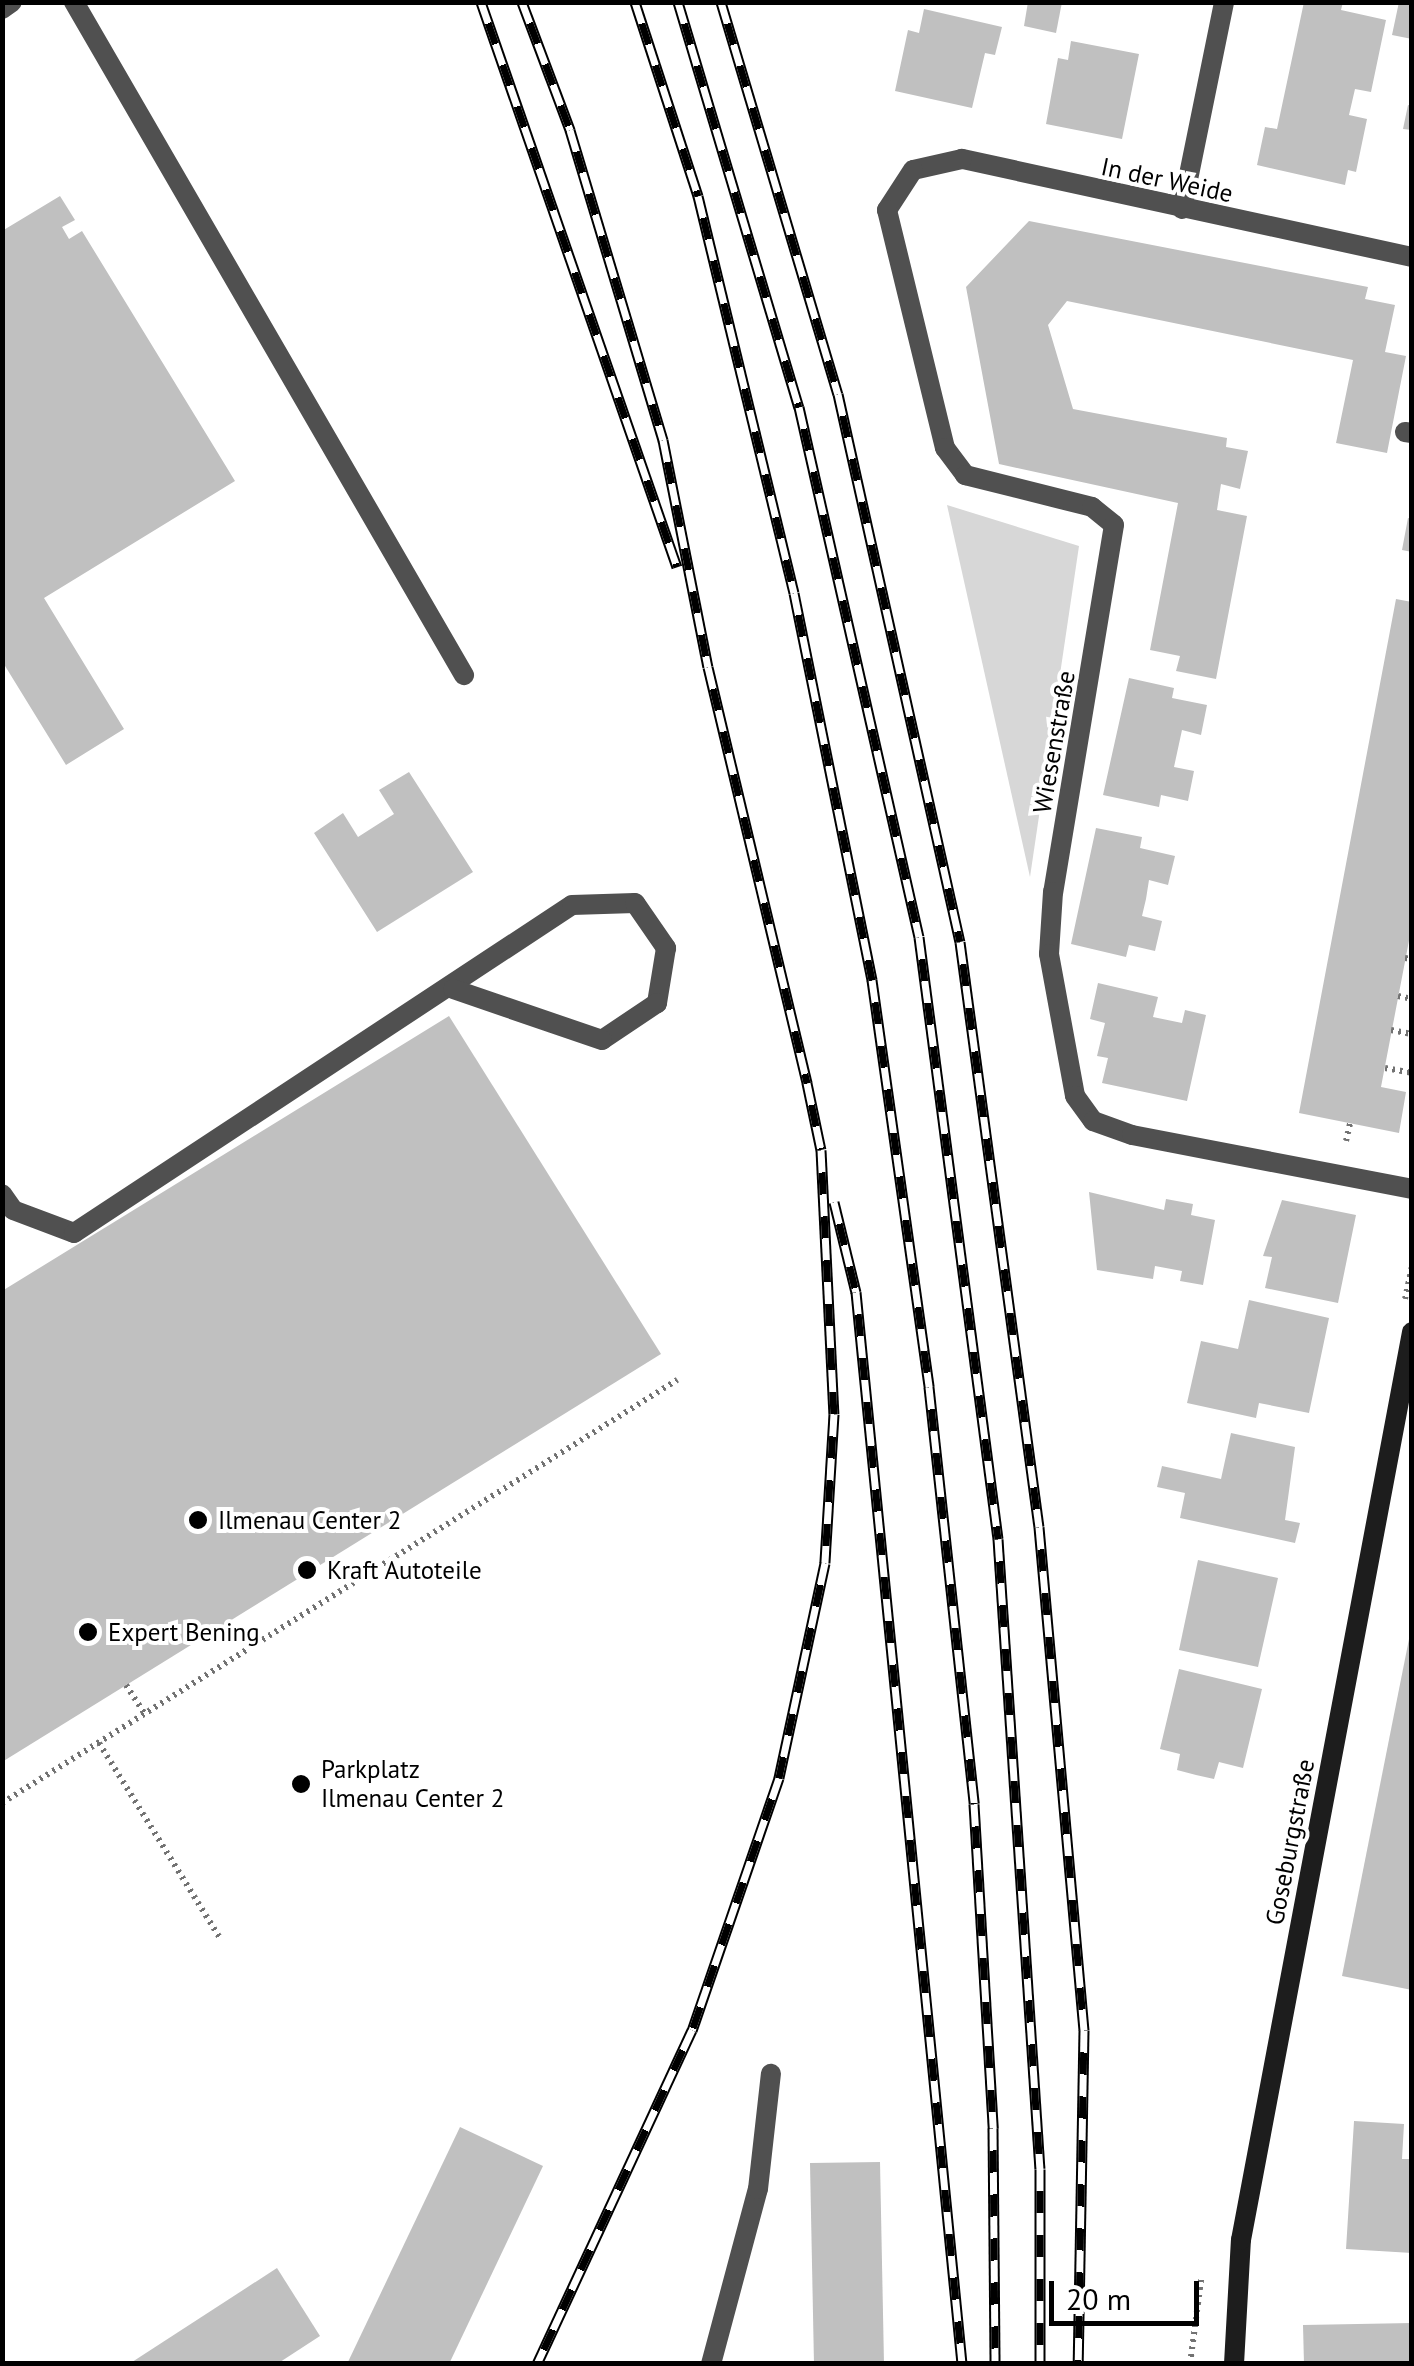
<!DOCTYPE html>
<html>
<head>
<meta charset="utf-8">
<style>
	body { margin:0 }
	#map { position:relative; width:1414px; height:2366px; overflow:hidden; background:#fff; font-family:"PT Sans",sans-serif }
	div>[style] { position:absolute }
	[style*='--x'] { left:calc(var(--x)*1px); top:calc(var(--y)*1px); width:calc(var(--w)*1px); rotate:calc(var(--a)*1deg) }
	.green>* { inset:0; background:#d7d7d7 }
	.building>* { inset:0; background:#c0c0c0 }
	.path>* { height:6px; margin-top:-3px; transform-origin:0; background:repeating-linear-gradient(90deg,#727272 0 2.5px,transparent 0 7.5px) }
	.lane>* { height:20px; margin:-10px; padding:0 10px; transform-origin:10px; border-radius:10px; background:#505050 }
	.street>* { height:20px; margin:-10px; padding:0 10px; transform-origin:10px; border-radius:10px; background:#505050 }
	.secondary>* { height:20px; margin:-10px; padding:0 10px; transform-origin:10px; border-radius:10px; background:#1d1d1d }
	.rail>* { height:11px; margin-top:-5.5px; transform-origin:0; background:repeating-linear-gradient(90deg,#fff 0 22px,#000 0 44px); box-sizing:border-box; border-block:2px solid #000 }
	.dots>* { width:28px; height:28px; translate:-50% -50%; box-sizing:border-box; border:5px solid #fff; border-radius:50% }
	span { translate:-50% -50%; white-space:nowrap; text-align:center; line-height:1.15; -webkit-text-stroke:8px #fff; paint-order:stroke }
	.street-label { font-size:25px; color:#000 }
	.poi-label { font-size:25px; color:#000 }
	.left { translate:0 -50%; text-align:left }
	.frame { position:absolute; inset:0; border:5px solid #000; pointer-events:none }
	.scale { position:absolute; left:1049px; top:2281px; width:150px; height:45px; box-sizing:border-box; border:5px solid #000; border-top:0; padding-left:12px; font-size:30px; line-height:35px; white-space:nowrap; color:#000; -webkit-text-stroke:8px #fff; paint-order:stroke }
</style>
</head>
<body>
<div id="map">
	<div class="green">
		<div style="clip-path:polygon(947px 505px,1079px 546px,1030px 877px)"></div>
	</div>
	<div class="building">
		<div style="clip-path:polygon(1028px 2px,1062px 2px,1056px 33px,1024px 26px)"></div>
		<div style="clip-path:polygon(1304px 2px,1343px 2px,1341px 10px,1386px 20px,1371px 92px,1355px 89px,1349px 115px,1367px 119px,1356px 172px,1348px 170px,1345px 185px,1257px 165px,1265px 127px,1277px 129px)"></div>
		<div style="clip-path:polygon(1399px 2px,1412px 2px,1412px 39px,1392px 35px)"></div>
		<div style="clip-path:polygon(924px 9px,1002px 27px,995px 55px,985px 53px,972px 108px,895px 91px,908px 30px,919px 33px)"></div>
		<div style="clip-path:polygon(1071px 41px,1139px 54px,1122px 139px,1046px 124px,1058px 58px,1068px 60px)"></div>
		<div style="clip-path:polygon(1408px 105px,1412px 106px,1412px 130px,1403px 129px)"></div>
		<div style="clip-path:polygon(60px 196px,75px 220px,62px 227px,69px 239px,82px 231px,235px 481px,44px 598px,124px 729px,66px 765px,2px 661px,2px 231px)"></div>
		<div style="clip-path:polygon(1029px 221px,1368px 287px,1365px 299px,1395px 305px,1385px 352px,1406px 356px,1387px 453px,1336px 443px,1353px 360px,1067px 301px,1048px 325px,1073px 409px,1227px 438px,1226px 447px,1248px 451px,1240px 489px,1221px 484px,1217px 510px,1247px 516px,1216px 679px,1176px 671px,1180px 656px,1150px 650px,1178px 503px,999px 464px,966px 287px)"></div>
		<div style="clip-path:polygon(1408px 518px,1412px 519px,1412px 552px,1402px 550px)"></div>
		<div style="clip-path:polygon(1396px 599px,1412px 602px,1412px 925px,1381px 1087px,1406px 1092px,1399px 1133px,1299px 1113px)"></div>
		<div style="clip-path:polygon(1129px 678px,1174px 688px,1172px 698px,1207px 705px,1201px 735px,1182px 730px,1174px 767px,1194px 771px,1188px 801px,1161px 795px,1159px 807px,1103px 795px)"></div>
		<div style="clip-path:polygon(409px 772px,473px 872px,377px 932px,314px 833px,343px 813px,358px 837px,394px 814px,379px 790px)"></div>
		<div style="clip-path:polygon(1096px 828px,1142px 837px,1140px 848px,1175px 856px,1168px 885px,1149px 880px,1146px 899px,1142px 916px,1162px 921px,1155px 951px,1129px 945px,1126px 957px,1071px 944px)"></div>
		<div style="clip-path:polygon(1098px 983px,1158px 997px,1153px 1017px,1182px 1023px,1185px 1010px,1206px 1015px,1187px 1101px,1102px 1083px,1108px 1058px,1097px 1056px,1105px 1023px,1090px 1019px)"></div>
		<div style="clip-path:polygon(449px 1016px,661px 1354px,2px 1762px,2px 1291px)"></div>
		<div style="clip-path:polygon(1089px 1192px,1164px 1210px,1166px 1199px,1193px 1204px,1191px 1215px,1215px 1220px,1203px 1285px,1180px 1281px,1182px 1271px,1155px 1266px,1153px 1279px,1097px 1270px)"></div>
		<div style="clip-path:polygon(1282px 1200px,1356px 1215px,1338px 1303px,1265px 1288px,1272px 1257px,1263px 1256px)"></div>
		<div style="clip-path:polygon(1249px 1300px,1329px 1318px,1309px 1413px,1259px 1403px,1256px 1418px,1187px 1403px,1201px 1341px,1238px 1349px)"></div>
		<div style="clip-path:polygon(1231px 1433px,1295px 1447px,1285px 1520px,1300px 1523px,1295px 1543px,1180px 1518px,1185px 1493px,1157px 1487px,1162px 1466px,1221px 1479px)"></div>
		<div style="clip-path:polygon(1198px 1560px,1278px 1578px,1258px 1667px,1179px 1650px)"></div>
		<div style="clip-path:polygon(1410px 1634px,1412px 1635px,1412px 1990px,1342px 1976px)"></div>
		<div style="clip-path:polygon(1179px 1669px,1262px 1689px,1243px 1768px,1219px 1762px,1214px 1779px,1196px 1775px,1177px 1770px,1180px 1754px,1160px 1749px)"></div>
		<div style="clip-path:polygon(1354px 2121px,1404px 2124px,1402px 2159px,1412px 2159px,1412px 2253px,1346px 2249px)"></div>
		<div style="clip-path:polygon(460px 2127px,543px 2166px,449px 2364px,347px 2364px)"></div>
		<div style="clip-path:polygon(880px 2162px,884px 2364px,814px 2364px,810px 2163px)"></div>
		<div style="clip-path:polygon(277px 2268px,320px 2336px,277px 2364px,129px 2364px)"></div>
		<div style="clip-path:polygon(1412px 2323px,1412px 2364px,1304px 2364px,1303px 2325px)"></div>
	</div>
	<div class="path">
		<div style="--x:1405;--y:958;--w:7;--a:8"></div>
		<div style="--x:1398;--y:996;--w:14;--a:12"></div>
		<div style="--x:1391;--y:1030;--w:21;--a:11"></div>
		<div style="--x:1385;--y:1068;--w:27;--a:10"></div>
		<div style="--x:1346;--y:1141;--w:18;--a:-77"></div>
		<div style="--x:1405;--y:1299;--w:34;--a:-78"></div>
		<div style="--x:126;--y:1685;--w:35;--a:57"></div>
		<div style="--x:99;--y:1743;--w:229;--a:58.2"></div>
		<div style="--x:2;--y:1803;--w:797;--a:-32.07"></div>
		<div style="--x:1190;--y:2364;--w:85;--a:-82.5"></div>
	</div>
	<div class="lane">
		<div style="--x:74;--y:2;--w:778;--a:59.91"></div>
		<div style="--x:1405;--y:432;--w:7;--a:8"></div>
		<div style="--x:2;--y:1194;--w:19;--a:55"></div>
		<div style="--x:13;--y:1210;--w:65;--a:20.7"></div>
		<div style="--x:74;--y:1233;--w:596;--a:-33.37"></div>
		<div style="--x:572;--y:905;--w:63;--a:-1.8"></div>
		<div style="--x:635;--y:903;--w:55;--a:55.4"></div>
		<div style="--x:666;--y:948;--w:56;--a:99.3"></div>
		<div style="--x:657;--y:1003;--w:66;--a:146.1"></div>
		<div style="--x:602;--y:1040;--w:157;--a:-161.1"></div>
		<div style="--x:711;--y:2364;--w:181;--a:-75"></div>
		<div style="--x:758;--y:2189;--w:116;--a:-83.6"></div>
	</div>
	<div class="street">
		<div style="--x:2;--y:9;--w:12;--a:-35"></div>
		<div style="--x:1182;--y:209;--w:211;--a:-78.5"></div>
		<div style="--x:1412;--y:257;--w:461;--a:-167.7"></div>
		<div style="--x:962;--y:159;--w:50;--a:167.3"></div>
		<div style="--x:913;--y:170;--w:48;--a:123"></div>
		<div style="--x:887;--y:210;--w:245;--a:76.3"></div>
		<div style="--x:945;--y:448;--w:34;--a:53"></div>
		<div style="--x:965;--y:475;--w:131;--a:14.1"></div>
		<div style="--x:1092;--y:507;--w:28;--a:39"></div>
		<div style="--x:1114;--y:525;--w:372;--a:99.4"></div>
		<div style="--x:1053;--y:892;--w:62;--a:93.7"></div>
		<div style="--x:1049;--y:954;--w:144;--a:79.6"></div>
		<div style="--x:1075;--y:1096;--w:31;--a:54"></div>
		<div style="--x:1093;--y:1121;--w:41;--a:19.7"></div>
		<div style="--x:1132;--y:1135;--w:285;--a:10.9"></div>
	</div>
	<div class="secondary">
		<div style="--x:1234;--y:2364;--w:124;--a:-86.8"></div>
		<div style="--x:1241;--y:2240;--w:924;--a:-79.33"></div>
	</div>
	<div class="rail">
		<div style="--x:481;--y:2;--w:598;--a:70.87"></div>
		<div style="--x:522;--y:2;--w:137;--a:69.4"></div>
		<div style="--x:570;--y:130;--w:324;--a:73.3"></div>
		<div style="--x:663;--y:440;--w:231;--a:78.8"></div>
		<div style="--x:708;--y:667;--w:428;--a:76.6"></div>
		<div style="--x:807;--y:1083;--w:68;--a:78.2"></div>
		<div style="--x:821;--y:1150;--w:264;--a:87.2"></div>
		<div style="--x:834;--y:1414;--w:149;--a:93.5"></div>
		<div style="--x:825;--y:1563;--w:220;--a:102.1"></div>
		<div style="--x:779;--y:1778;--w:267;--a:109"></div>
		<div style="--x:692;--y:2030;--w:368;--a:114.9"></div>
		<div style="--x:635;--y:2;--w:204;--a:72"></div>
		<div style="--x:698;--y:196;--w:408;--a:76.4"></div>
		<div style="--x:794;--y:593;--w:395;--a:78.6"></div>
		<div style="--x:872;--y:980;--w:411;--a:82"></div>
		<div style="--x:929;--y:1387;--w:419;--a:83.8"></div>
		<div style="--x:974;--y:1804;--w:325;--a:86.6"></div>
		<div style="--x:993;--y:2128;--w:236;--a:89.5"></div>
		<div style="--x:678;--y:2;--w:423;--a:73.4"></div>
		<div style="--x:799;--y:407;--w:543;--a:77.24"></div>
		<div style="--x:919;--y:937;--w:607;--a:82.52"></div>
		<div style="--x:998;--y:1539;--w:631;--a:86.19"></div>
		<div style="--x:1040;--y:2169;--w:195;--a:90"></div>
		<div style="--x:721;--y:2;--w:409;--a:73.4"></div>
		<div style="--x:838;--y:394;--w:561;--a:77.45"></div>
		<div style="--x:960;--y:942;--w:590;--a:82.31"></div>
		<div style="--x:1039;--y:1527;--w:505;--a:84.89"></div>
		<div style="--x:1084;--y:2030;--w:334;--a:91"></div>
		<div style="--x:834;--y:1202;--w:93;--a:76.3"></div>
		<div style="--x:856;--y:1292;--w:1077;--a:84.35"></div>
	</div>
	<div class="dots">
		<div style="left:198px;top:1520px;background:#000"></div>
		<div style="left:307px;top:1570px;background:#000"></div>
		<div style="left:88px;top:1632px;background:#000"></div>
		<div style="left:301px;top:1784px;background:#000"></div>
	</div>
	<div class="street-label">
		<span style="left:1167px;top:180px;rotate:12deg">In der Weide</span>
		<span style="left:1054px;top:742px;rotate:-80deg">Wiesenstraße</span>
		<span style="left:1290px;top:1842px;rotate:-79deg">Goseburgstraße</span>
	</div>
	<div class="poi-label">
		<span class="left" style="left:218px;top:1520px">Ilmenau Center 2</span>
		<span class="left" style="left:327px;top:1570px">Kraft Autoteile</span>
		<span class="left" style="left:108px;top:1632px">Expert Bening</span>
		<span class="left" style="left:321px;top:1784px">Parkplatz<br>Ilmenau Center 2</span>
	</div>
	<div class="frame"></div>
	<div class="scale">20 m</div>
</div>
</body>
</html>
